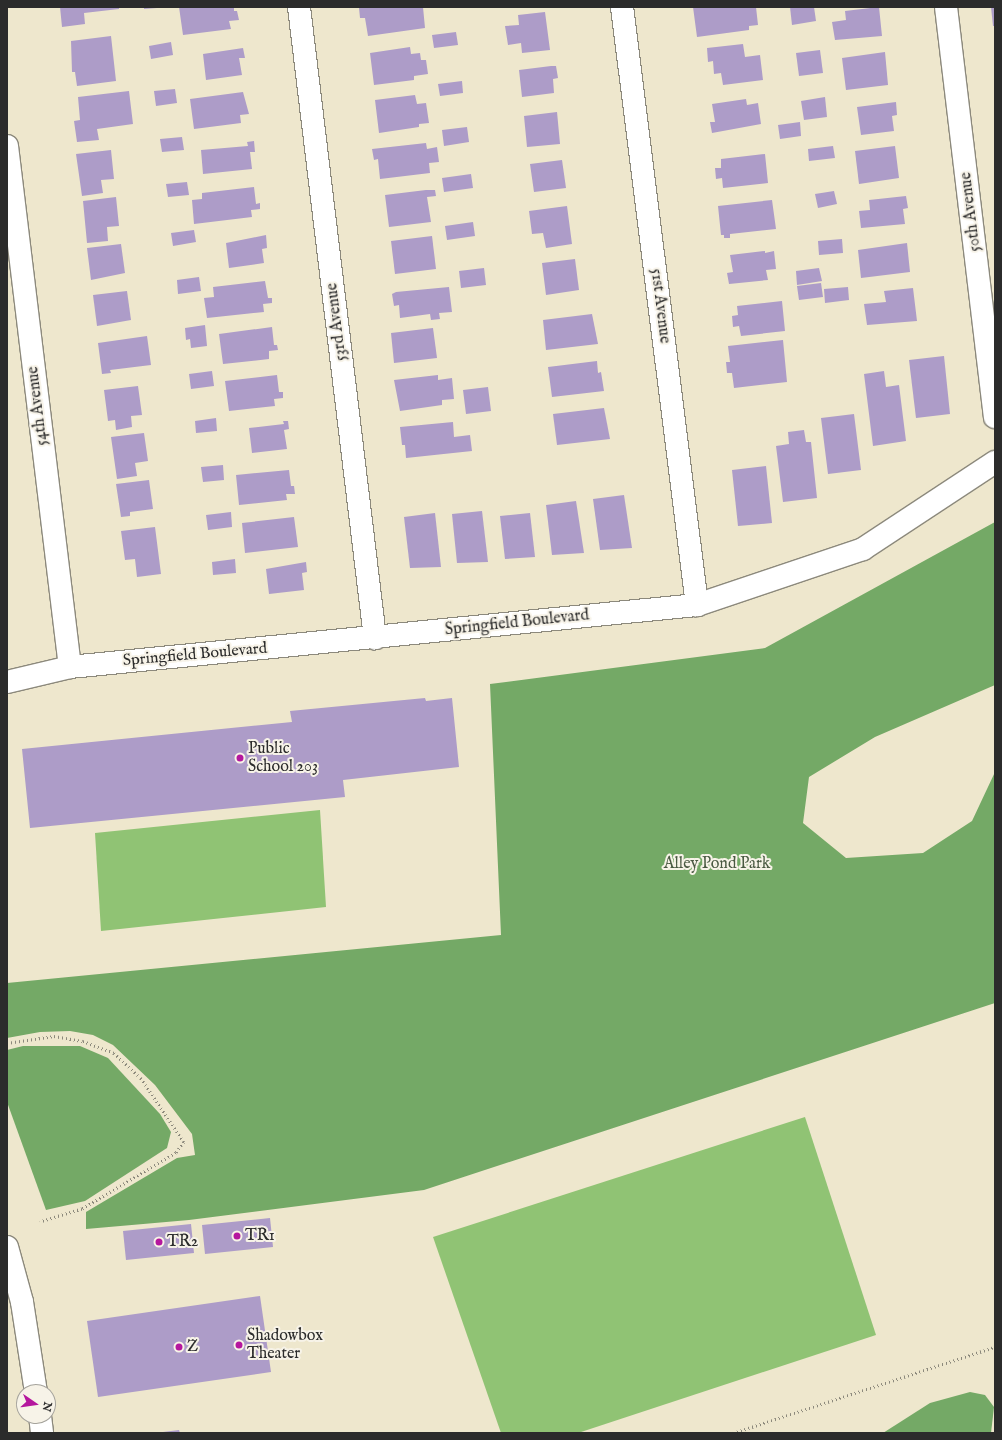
<!DOCTYPE html>
<html>
<head>
<meta charset="utf-8">
<style>
	body { margin:0 }
	#map { position:relative; width:1002px; height:1440px; overflow:hidden; background:#eee7cd; font-family:"IM FELL English",serif }
	div>[style] { position:absolute }
	[style*='--x'] { left:calc(var(--x)*1px); top:calc(var(--y)*1px); width:calc(var(--w)*1px); rotate:calc(var(--a)*1deg) }
	.green>* { inset:0; background:#90c374 }
	.forest>* { inset:0; background:#74a966 }
	.building>* { inset:0; background:#ad9cc8 }
	.path>* { height:2.5px; margin-top:-1.25px; transform-origin:0; background:repeating-linear-gradient(90deg,#8c897c 0 1px,transparent 0 4px) }
	.roads { filter:drop-shadow(1px 0 #8c897c) drop-shadow(-1px 0 #8c897c) drop-shadow(0 1px #8c897c) drop-shadow(0 -1px #8c897c) }
	.minor>* { height:22px; margin:-11px; padding:0 11px; transform-origin:11px; border-radius:11px; background:#fff }
	.major>* { height:22px; margin:-11px; padding:0 11px; transform-origin:11px; border-radius:11px; background:#fff }
	.dots>* { width:11px; height:11px; translate:-50% -50%; box-sizing:border-box; border:2px solid #f7f3e8; border-radius:50% }
	span { translate:-50% -50%; white-space:nowrap; text-align:center; line-height:1.15; -webkit-text-stroke:4px #f7f3e8; paint-order:stroke }
	.street-label { font-size:16px; color:#2b2b2b }
	.poi-label { font-size:16px; color:#2b2b2b }
	.left { translate:0 -50%; text-align:left }
	.park-label { font-size:16px; color:#495941 }
	.frame { position:absolute; inset:0; border:8px solid #2b2b2b; pointer-events:none }
	.north { position:absolute; left:16px; top:1384px; width:40px; height:40px; box-sizing:border-box; background:#f7f3e8; border:1px solid #a5a39c; border-radius:50%; rotate:103deg; font-size:11px; font-weight:700; line-height:16px; text-align:center; color:#2b2b2b }
	.north::after { content:''; display:block; margin:auto; width:14px; height:18px; background:#b5179e; clip-path:polygon(50% 0,100% 100%,50% 72%,0 100%) }
</style>
</head>
<body>
<div id="map">
	<div class="green">
		<div style="clip-path:polygon(320px 810px,326px 907px,101px 931px,95px 833px)"></div>
		<div style="clip-path:polygon(805px 1117px,876px 1335px,578px 1433px,501px 1433px,433px 1237px)"></div>
	</div>
	<div class="forest">
		<div style="clip-path:polygon(995px 522px,995px 685px,875px 737px,809px 777px,803px 823px,846px 858px,923px 853px,972px 821px,995px 772px,995px 1003px,424px 1190px,189px 1220px,86px 1229px,86px 1212px,177px 1158px,195px 1155px,192px 1134px,155px 1085px,113px 1045px,93px 1035px,70px 1031px,40px 1032px,7px 1038px,7px 983px,501px 935px,490px 684px,765px 648px)"></div>
		<div style="clip-path:polygon(23px 1046px,80px 1046px,108px 1058px,160px 1114px,171px 1132px,167px 1148px,85px 1201px,46px 1210px,7px 1102px,7px 1050px)"></div>
		<div style="clip-path:polygon(970px 1392px,985px 1395px,994px 1407px,991px 1433px,883px 1433px,930px 1403px)"></div>
	</div>
	<div class="building">
		<div style="clip-path:polygon(60px 7px,119px 7px,119px 9px,84px 13px,85px 24px,62px 27px)"></div>
		<div style="clip-path:polygon(144px 7px,157px 7px,157px 8px,144px 9px)"></div>
		<div style="clip-path:polygon(179px 7px,234px 7px,234px 11px,237px 11px,239px 20px,229px 21px,231px 29px,183px 35px)"></div>
		<div style="clip-path:polygon(423px 7px,425px 28px,368px 36px,365px 18px,360px 18px,359px 8px)"></div>
		<div style="clip-path:polygon(693px 7px,756px 7px,758px 25px,749px 26px,749px 30px,697px 37px)"></div>
		<div style="clip-path:polygon(790px 7px,814px 7px,816px 21px,792px 25px)"></div>
		<div style="clip-path:polygon(879px 7px,882px 36px,835px 40px,832px 22px,846px 20px,845px 11px)"></div>
		<div style="clip-path:polygon(991px 7px,995px 7px,995px 26px,993px 26px)"></div>
		<div style="clip-path:polygon(545px 12px,550px 50px,522px 53px,521px 43px,508px 45px,505px 26px,519px 25px,518px 15px)"></div>
		<div style="clip-path:polygon(456px 32px,458px 45px,434px 48px,432px 35px)"></div>
		<div style="clip-path:polygon(111px 36px,116px 81px,77px 86px,75px 72px,72px 72px,71px 41px)"></div>
		<div style="clip-path:polygon(171px 42px,173px 55px,151px 59px,149px 46px)"></div>
		<div style="clip-path:polygon(743px 44px,745px 57px,760px 55px,763px 80px,723px 85px,721px 73px,714px 74px,713px 61px,708px 62px,707px 48px)"></div>
		<div style="clip-path:polygon(410px 47px,411px 54px,420px 53px,421px 60px,426px 60px,428px 74px,414px 76px,414px 80px,374px 85px,370px 53px)"></div>
		<div style="clip-path:polygon(243px 48px,245px 58px,239px 58px,242px 75px,206px 80px,203px 54px)"></div>
		<div style="clip-path:polygon(820px 50px,823px 73px,799px 76px,796px 53px)"></div>
		<div style="clip-path:polygon(885px 52px,888px 85px,846px 90px,842px 58px)"></div>
		<div style="clip-path:polygon(551px 66px,556px 66px,558px 78px,553px 79px,554px 93px,522px 97px,519px 70px)"></div>
		<div style="clip-path:polygon(462px 81px,463px 93px,440px 96px,438px 84px)"></div>
		<div style="clip-path:polygon(175px 89px,177px 103px,156px 106px,154px 91px)"></div>
		<div style="clip-path:polygon(129px 91px,133px 124px,97px 129px,99px 140px,77px 142px,74px 121px,80px 120px,78px 97px)"></div>
		<div style="clip-path:polygon(243px 92px,249px 114px,240px 115px,241px 123px,194px 129px,190px 99px)"></div>
		<div style="clip-path:polygon(415px 95px,417px 104px,426px 103px,429px 123px,419px 124px,419px 127px,379px 133px,375px 100px)"></div>
		<div style="clip-path:polygon(825px 97px,827px 117px,804px 120px,801px 101px)"></div>
		<div style="clip-path:polygon(746px 99px,747px 105px,758px 103px,761px 124px,712px 133px,710px 122px,715px 122px,712px 104px)"></div>
		<div style="clip-path:polygon(896px 102px,897px 115px,892px 116px,894px 131px,861px 135px,857px 107px)"></div>
		<div style="clip-path:polygon(557px 112px,560px 144px,527px 147px,524px 116px)"></div>
		<div style="clip-path:polygon(800px 122px,801px 136px,780px 139px,778px 125px)"></div>
		<div style="clip-path:polygon(467px 127px,469px 142px,444px 146px,442px 130px)"></div>
		<div style="clip-path:polygon(182px 137px,184px 150px,162px 152px,160px 139px)"></div>
		<div style="clip-path:polygon(254px 141px,255px 152px,250px 152px,252px 169px,203px 174px,201px 150px,248px 146px,247px 142px)"></div>
		<div style="clip-path:polygon(426px 143px,427px 149px,437px 147px,439px 162px,429px 163px,430px 173px,380px 179px,378px 159px,374px 160px,372px 149px)"></div>
		<div style="clip-path:polygon(833px 146px,835px 158px,809px 161px,808px 149px)"></div>
		<div style="clip-path:polygon(895px 146px,899px 178px,859px 184px,855px 151px)"></div>
		<div style="clip-path:polygon(111px 150px,114px 179px,101px 180px,103px 193px,82px 196px,76px 154px)"></div>
		<div style="clip-path:polygon(765px 154px,768px 183px,723px 188px,722px 178px,716px 179px,715px 168px,721px 168px,721px 159px)"></div>
		<div style="clip-path:polygon(562px 160px,566px 188px,534px 192px,530px 164px)"></div>
		<div style="clip-path:polygon(471px 174px,473px 188px,444px 192px,442px 178px)"></div>
		<div style="clip-path:polygon(187px 182px,189px 195px,168px 197px,166px 184px)"></div>
		<div style="clip-path:polygon(254px 187px,256px 204px,260px 203px,260px 209px,251px 210px,252px 217px,194px 224px,192px 200px,202px 199px,202px 193px)"></div>
		<div style="clip-path:polygon(426px 190px,435px 190px,436px 196px,427px 197px,431px 222px,389px 227px,385px 195px)"></div>
		<div style="clip-path:polygon(834px 191px,837px 204px,818px 208px,815px 194px)"></div>
		<div style="clip-path:polygon(906px 196px,908px 208px,903px 209px,905px 224px,861px 228px,859px 211px,870px 210px,869px 200px)"></div>
		<div style="clip-path:polygon(116px 197px,119px 226px,107px 227px,108px 241px,87px 243px,83px 201px)"></div>
		<div style="clip-path:polygon(772px 200px,776px 229px,730px 234px,730px 238px,724px 238px,724px 235px,721px 235px,718px 206px)"></div>
		<div style="clip-path:polygon(567px 206px,572px 244px,546px 248px,543px 233px,532px 234px,529px 211px)"></div>
		<div style="clip-path:polygon(473px 222px,475px 236px,447px 240px,445px 226px)"></div>
		<div style="clip-path:polygon(194px 230px,196px 242px,173px 246px,171px 233px)"></div>
		<div style="clip-path:polygon(266px 235px,267px 248px,262px 249px,264px 263px,229px 268px,226px 243px)"></div>
		<div style="clip-path:polygon(432px 236px,436px 269px,395px 274px,391px 241px)"></div>
		<div style="clip-path:polygon(842px 239px,843px 253px,819px 255px,818px 241px)"></div>
		<div style="clip-path:polygon(907px 243px,910px 272px,861px 278px,858px 250px)"></div>
		<div style="clip-path:polygon(121px 244px,125px 273px,91px 280px,87px 248px)"></div>
		<div style="clip-path:polygon(765px 251px,765px 253px,774px 251px,776px 269px,766px 270px,768px 280px,729px 284px,727px 273px,733px 272px,730px 255px)"></div>
		<div style="clip-path:polygon(575px 259px,579px 290px,546px 295px,542px 263px)"></div>
		<div style="clip-path:polygon(484px 268px,486px 285px,461px 288px,459px 271px)"></div>
		<div style="clip-path:polygon(819px 268px,822px 281px,797px 285px,796px 271px)"></div>
		<div style="clip-path:polygon(199px 277px,201px 291px,178px 294px,177px 280px)"></div>
		<div style="clip-path:polygon(265px 281px,268px 298px,272px 298px,272px 303px,263px 304px,264px 312px,207px 318px,204px 298px,214px 297px,213px 287px)"></div>
		<div style="clip-path:polygon(821px 283px,823px 297px,799px 300px,797px 286px)"></div>
		<div style="clip-path:polygon(449px 287px,452px 312px,439px 313px,440px 319px,431px 320px,430px 314px,400px 318px,399px 305px,394px 306px,392px 294px,396px 292px)"></div>
		<div style="clip-path:polygon(848px 287px,849px 300px,825px 303px,824px 289px)"></div>
		<div style="clip-path:polygon(913px 288px,917px 321px,867px 325px,864px 304px,886px 302px,884px 291px)"></div>
		<div style="clip-path:polygon(127px 291px,131px 320px,97px 326px,93px 295px)"></div>
		<div style="clip-path:polygon(782px 301px,785px 331px,741px 336px,739px 326px,733px 327px,732px 316px,738px 315px,737px 306px)"></div>
		<div style="clip-path:polygon(592px 314px,598px 344px,546px 350px,543px 320px)"></div>
		<div style="clip-path:polygon(205px 325px,207px 346px,191px 348px,190px 339px,186px 340px,185px 328px)"></div>
		<div style="clip-path:polygon(272px 327px,274px 345px,277px 345px,278px 350px,269px 351px,269px 359px,223px 364px,219px 334px)"></div>
		<div style="clip-path:polygon(433px 328px,437px 358px,394px 363px,391px 333px)"></div>
		<div style="clip-path:polygon(147px 336px,151px 365px,110px 370px,111px 373px,102px 374px,98px 343px)"></div>
		<div style="clip-path:polygon(783px 340px,787px 382px,734px 388px,732px 373px,727px 373px,726px 362px,730px 362px,728px 346px)"></div>
		<div style="clip-path:polygon(944px 356px,950px 414px,916px 418px,909px 360px)"></div>
		<div style="clip-path:polygon(597px 361px,598px 373px,601px 372px,604px 391px,552px 397px,548px 367px)"></div>
		<div style="clip-path:polygon(212px 371px,214px 386px,191px 389px,189px 374px)"></div>
		<div style="clip-path:polygon(884px 371px,886px 387px,899px 385px,906px 441px,873px 446px,864px 374px)"></div>
		<div style="clip-path:polygon(277px 375px,279px 392px,283px 392px,283px 398px,274px 399px,275px 406px,229px 411px,225px 381px)"></div>
		<div style="clip-path:polygon(438px 375px,438px 380px,452px 378px,454px 399px,442px 400px,442px 405px,400px 411px,394px 380px)"></div>
		<div style="clip-path:polygon(138px 386px,142px 415px,131px 416px,132px 427px,116px 430px,115px 420px,108px 421px,104px 390px)"></div>
		<div style="clip-path:polygon(488px 387px,491px 411px,466px 414px,463px 390px)"></div>
		<div style="clip-path:polygon(604px 408px,610px 439px,557px 445px,553px 414px)"></div>
		<div style="clip-path:polygon(854px 414px,861px 470px,828px 474px,821px 418px)"></div>
		<div style="clip-path:polygon(216px 418px,217px 431px,196px 433px,195px 421px)"></div>
		<div style="clip-path:polygon(283px 421px,288px 421px,289px 429px,284px 430px,287px 449px,252px 453px,249px 428px,284px 424px)"></div>
		<div style="clip-path:polygon(453px 422px,454px 437px,470px 435px,472px 451px,406px 458px,405px 445px,402px 445px,400px 427px)"></div>
		<div style="clip-path:polygon(804px 430px,806px 442px,811px 442px,817px 498px,783px 502px,776px 446px,789px 444px,788px 432px)"></div>
		<div style="clip-path:polygon(144px 433px,148px 461px,135px 463px,137px 476px,117px 479px,111px 437px)"></div>
		<div style="clip-path:polygon(223px 465px,224px 480px,203px 482px,201px 467px)"></div>
		<div style="clip-path:polygon(766px 466px,772px 523px,738px 526px,732px 470px)"></div>
		<div style="clip-path:polygon(289px 470px,291px 486px,294px 486px,295px 494px,286px 494px,287px 500px,239px 505px,236px 475px)"></div>
		<div style="clip-path:polygon(149px 480px,153px 509px,130px 512px,130px 516px,121px 517px,116px 484px)"></div>
		<div style="clip-path:polygon(624px 495px,632px 548px,600px 550px,593px 499px)"></div>
		<div style="clip-path:polygon(576px 501px,584px 553px,552px 555px,546px 505px)"></div>
		<div style="clip-path:polygon(482px 511px,488px 562px,457px 563px,452px 514px)"></div>
		<div style="clip-path:polygon(231px 512px,232px 527px,208px 530px,206px 515px)"></div>
		<div style="clip-path:polygon(435px 513px,441px 567px,410px 568px,404px 517px)"></div>
		<div style="clip-path:polygon(530px 513px,535px 557px,505px 559px,500px 516px)"></div>
		<div style="clip-path:polygon(294px 517px,298px 547px,245px 553px,242px 523px)"></div>
		<div style="clip-path:polygon(155px 527px,161px 574px,137px 577px,135px 559px,125px 560px,121px 531px)"></div>
		<div style="clip-path:polygon(235px 559px,236px 573px,213px 575px,212px 562px)"></div>
		<div style="clip-path:polygon(306px 562px,307px 572px,302px 573px,304px 590px,269px 594px,266px 569px)"></div>
		<div style="clip-path:polygon(425px 698px,426px 701px,452px 698px,459px 767px,343px 780px,345px 797px,30px 828px,22px 749px,292px 722px,290px 711px)"></div>
		<div style="clip-path:polygon(270px 1218px,273px 1247px,205px 1254px,202px 1225px)"></div>
		<div style="clip-path:polygon(191px 1224px,194px 1253px,126px 1260px,123px 1231px)"></div>
		<div style="clip-path:polygon(260px 1296px,271px 1372px,98px 1397px,87px 1321px)"></div>
		<div style="clip-path:polygon(179px 1430px,180px 1433px,163px 1433px,163px 1432px)"></div>
	</div>
	<div class="path">
		<div style="--x:7;--y:1043;--w:48;--a:-8.5"></div>
		<div style="--x:54;--y:1036;--w:29;--a:10"></div>
		<div style="--x:83;--y:1041;--w:33;--a:21"></div>
		<div style="--x:114;--y:1053;--w:37;--a:43"></div>
		<div style="--x:141;--y:1078;--w:77;--a:56.1"></div>
		<div style="--x:184;--y:1142;--w:14;--a:126"></div>
		<div style="--x:176;--y:1153;--w:109;--a:149.2"></div>
		<div style="--x:82;--y:1209;--w:44;--a:162.8"></div>
		<div style="--x:733;--y:1433;--w:276;--a:-18.2"></div>
	</div>
	<div class="roads">
		<div class="minor">
			<div style="--x:299;--y:7;--w:636;--a:83.13"></div>
			<div style="--x:622;--y:7;--w:603;--a:82.85"></div>
			<div style="--x:946;--y:7;--w:413;--a:83.2"></div>
			<div style="--x:7;--y:146;--w:525;--a:83.11"></div>
			<div style="--x:7;--y:1247;--w:57;--a:74.7"></div>
			<div style="--x:22;--y:1302;--w:91;--a:81.2"></div>
			<div style="--x:40;--y:1416;--w:17;--a:83"></div>
		</div>
		<div class="major">
			<div style="--x:7;--y:682;--w:65;--a:-13.4"></div>
			<div style="--x:70;--y:667;--w:630;--a:-5.65"></div>
			<div style="--x:697;--y:605;--w:175;--a:-18.6"></div>
			<div style="--x:863;--y:549;--w:158;--a:-33.4"></div>
		</div>
	</div>
	<div class="dots">
		<div style="left:240px;top:758px;background:#b5179e"></div>
		<div style="left:237px;top:1236px;background:#b5179e"></div>
		<div style="left:159px;top:1242px;background:#b5179e"></div>
		<div style="left:239px;top:1345px;background:#b5179e"></div>
		<div style="left:179px;top:1347px;background:#b5179e"></div>
	</div>
	<div class="street-label">
		<span style="left:971px;top:212px;rotate:-97deg">50th Avenue</span>
		<span style="left:660px;top:306px;rotate:83deg">51st Avenue</span>
		<span style="left:337px;top:322px;rotate:-97deg">53rd Avenue</span>
		<span style="left:38px;top:406px;rotate:-97deg">54th Avenue</span>
		<span style="left:517px;top:623px;rotate:-6deg">Springfield Boulevard</span>
		<span style="left:195px;top:655px;rotate:-5deg">Springfield Boulevard</span>
	</div>
	<div class="poi-label">
		<span class="left" style="left:248px;top:758px">Public<br>School 203</span>
		<span class="left" style="left:245px;top:1236px">TR1</span>
		<span class="left" style="left:167px;top:1242px">TR2</span>
		<span class="left" style="left:247px;top:1345px">Shadowbox<br>Theater</span>
		<span class="left" style="left:187px;top:1347px">Z</span>
	</div>
	<div class="park-label">
		<span style="left:717px;top:864px">Alley Pond Park</span>
	</div>
	<div class="frame"></div>
	<div class="north">N</div>
</div>
</body>
</html>
